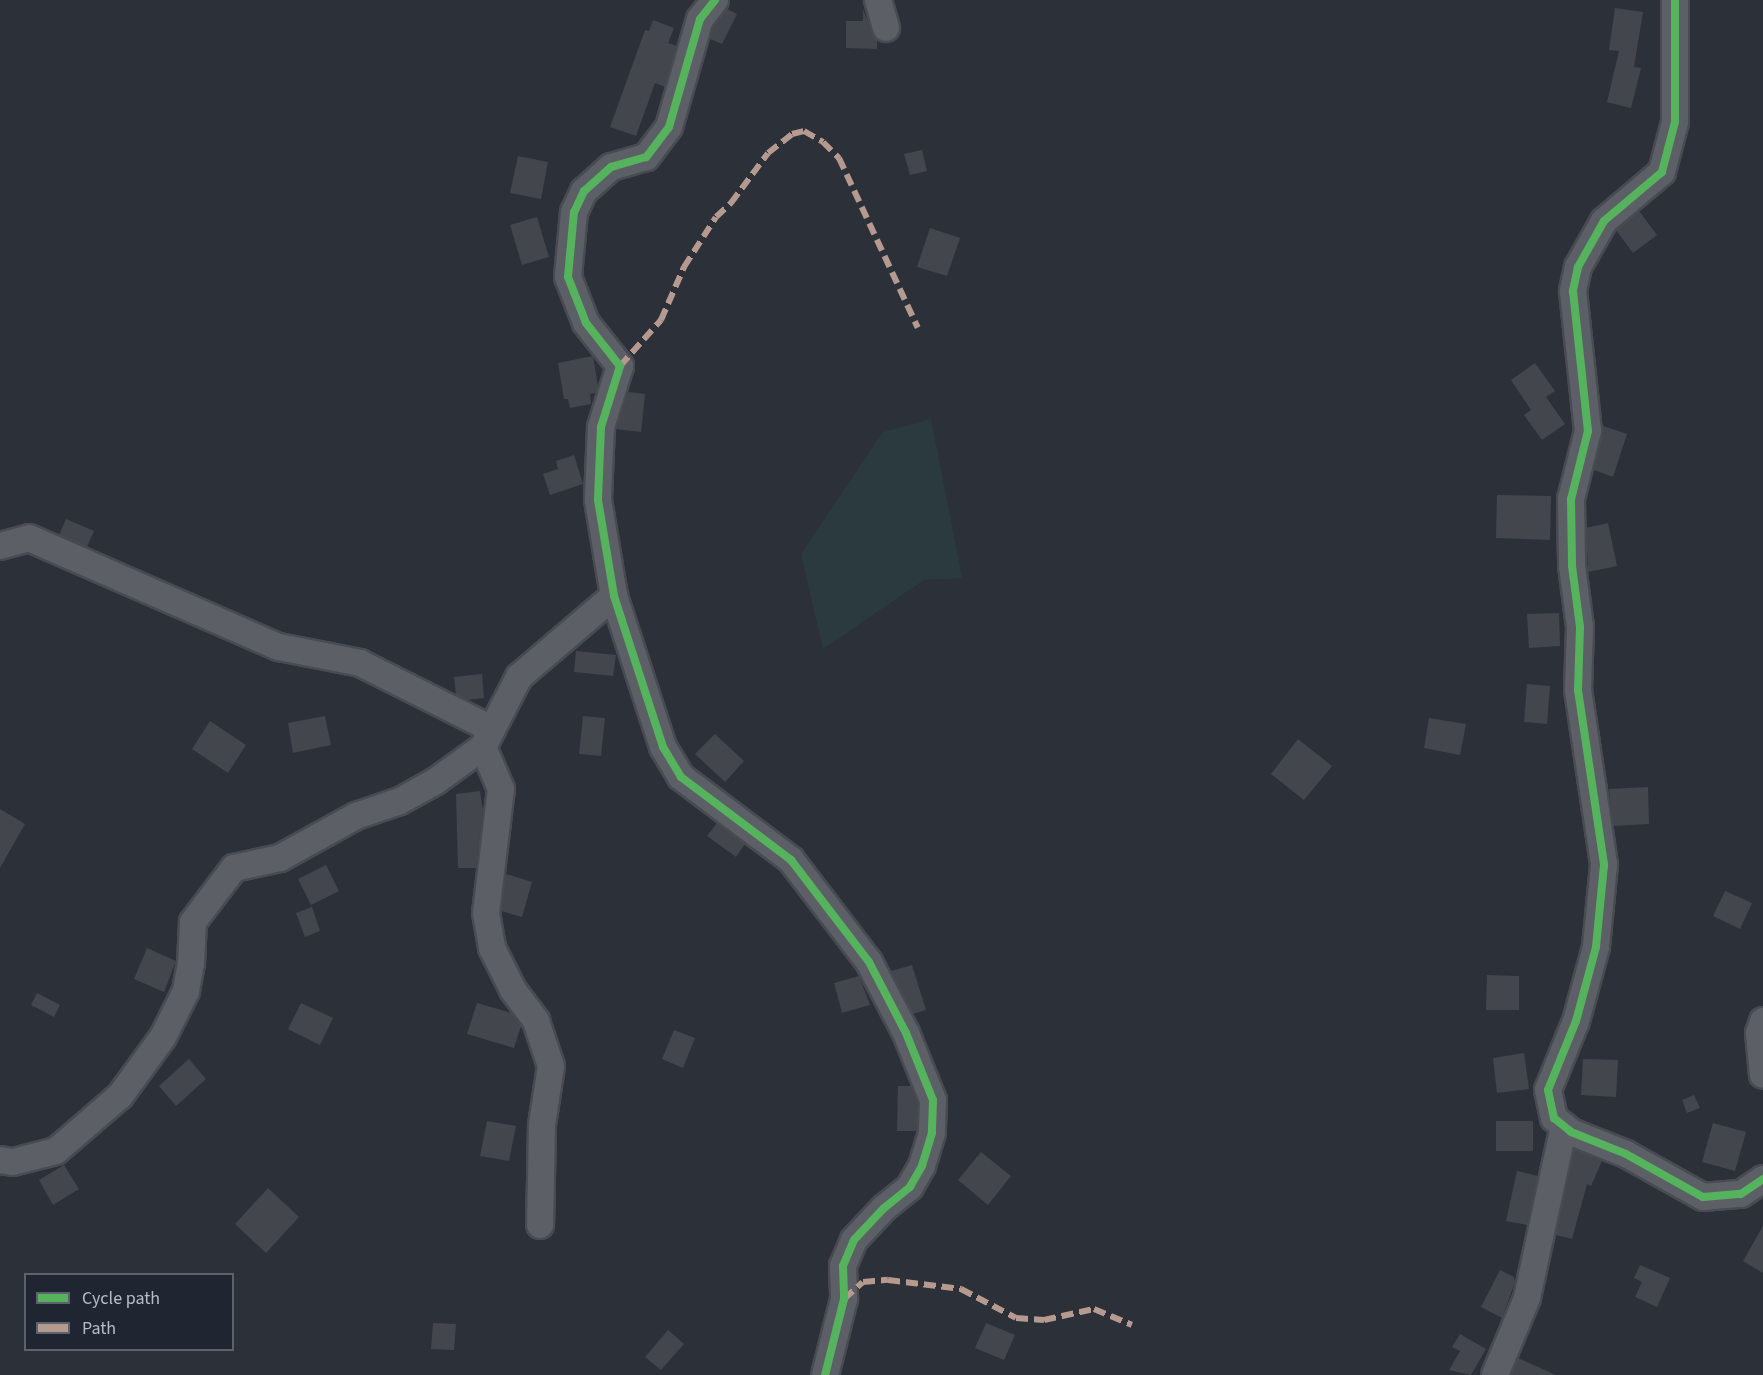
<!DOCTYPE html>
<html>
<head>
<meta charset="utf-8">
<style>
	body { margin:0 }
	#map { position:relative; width:1763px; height:1375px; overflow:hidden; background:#2c3038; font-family:"Source Sans 3",sans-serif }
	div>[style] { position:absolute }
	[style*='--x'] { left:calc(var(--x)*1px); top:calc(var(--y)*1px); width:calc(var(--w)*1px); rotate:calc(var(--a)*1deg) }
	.green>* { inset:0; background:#2a3a3e }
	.building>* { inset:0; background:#43464d }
	.roads { filter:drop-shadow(2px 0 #484b51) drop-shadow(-2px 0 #484b51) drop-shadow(0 2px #484b51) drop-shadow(0 -2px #484b51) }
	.minor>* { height:26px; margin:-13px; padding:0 13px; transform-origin:13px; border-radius:13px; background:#5c5f66 }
	.quiet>* { height:6px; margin-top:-3px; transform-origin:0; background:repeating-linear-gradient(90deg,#b69a8f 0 12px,transparent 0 18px) }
	.cycleway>* { height:8px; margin:-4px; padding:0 4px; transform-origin:4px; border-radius:4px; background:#56b35d }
	span { translate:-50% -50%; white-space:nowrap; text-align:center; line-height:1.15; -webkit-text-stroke:4.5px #202532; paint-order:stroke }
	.legend { position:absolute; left:24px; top:1273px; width:210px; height:78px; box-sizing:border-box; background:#202532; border:2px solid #5c616e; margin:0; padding:8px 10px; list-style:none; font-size:18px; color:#b7bcc8 }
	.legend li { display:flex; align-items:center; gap:12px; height:30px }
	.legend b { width:30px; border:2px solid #5c616e }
</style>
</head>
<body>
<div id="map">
	<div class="green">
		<div style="clip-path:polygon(931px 419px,962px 578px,924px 580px,823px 649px,801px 554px,883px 432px)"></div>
	</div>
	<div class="building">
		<div style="clip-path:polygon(1615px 8px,1643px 12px,1634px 67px,1641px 68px,1631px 108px,1607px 102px,1619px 51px,1609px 50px)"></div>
		<div style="clip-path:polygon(727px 9px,737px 14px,722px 44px,710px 39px,714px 26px)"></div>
		<div style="clip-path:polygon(863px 10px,877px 40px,877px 49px,846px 48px,846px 21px,863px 21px)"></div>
		<div style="clip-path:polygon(653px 20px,674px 28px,668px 43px,677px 46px,665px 87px,655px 83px,636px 136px,610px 127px,645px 30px,649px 31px)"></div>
		<div style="clip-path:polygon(922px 150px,927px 171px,910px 175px,904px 154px)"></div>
		<div style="clip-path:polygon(518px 156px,548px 162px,541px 199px,510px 193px)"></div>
		<div style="clip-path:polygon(1639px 211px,1657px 235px,1633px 253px,1616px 230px)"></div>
		<div style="clip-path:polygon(537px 217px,549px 257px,522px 265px,510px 225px)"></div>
		<div style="clip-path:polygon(930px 228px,960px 238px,947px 276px,917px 267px)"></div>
		<div style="clip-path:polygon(593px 356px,598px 387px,596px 393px,590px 394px,591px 404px,570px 408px,568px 399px,564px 399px,558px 363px)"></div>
		<div style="clip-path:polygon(1535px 363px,1555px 391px,1546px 397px,1565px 424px,1542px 440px,1524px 415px,1531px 410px,1511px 380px)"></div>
		<div style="clip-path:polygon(628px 392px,645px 394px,641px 432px,616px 429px)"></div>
		<div style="clip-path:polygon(1603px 426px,1627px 434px,1613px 477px,1594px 470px)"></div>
		<div style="clip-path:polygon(574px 455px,583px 484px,550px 495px,543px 474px,558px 469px,556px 461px)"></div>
		<div style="clip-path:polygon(1497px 495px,1551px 496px,1550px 540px,1496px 538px)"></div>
		<div style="clip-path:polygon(66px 519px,94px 531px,87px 547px,59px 535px)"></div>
		<div style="clip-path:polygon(1608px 523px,1617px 566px,1588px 572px,1586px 528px)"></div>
		<div style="clip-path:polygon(1559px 613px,1560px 646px,1529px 648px,1527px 614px)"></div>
		<div style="clip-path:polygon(576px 651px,616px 655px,613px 676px,574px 672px)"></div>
		<div style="clip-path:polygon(482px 674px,484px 698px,467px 700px,456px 694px,454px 677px)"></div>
		<div style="clip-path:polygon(1527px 684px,1550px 686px,1547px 724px,1524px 722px)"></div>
		<div style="clip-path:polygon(325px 716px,331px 745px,293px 753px,288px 723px)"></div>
		<div style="clip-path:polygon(583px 716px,605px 718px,601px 756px,579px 754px)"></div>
		<div style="clip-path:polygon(1429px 718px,1466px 724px,1460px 755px,1424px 748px)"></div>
		<div style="clip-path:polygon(210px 721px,246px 745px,228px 773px,192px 749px)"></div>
		<div style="clip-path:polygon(715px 734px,744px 761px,725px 782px,695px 754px)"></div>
		<div style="clip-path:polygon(1298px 739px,1332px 766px,1304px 800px,1271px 774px)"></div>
		<div style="clip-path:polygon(1648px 787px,1649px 824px,1613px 826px,1609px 789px)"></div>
		<div style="clip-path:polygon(480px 791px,483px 811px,476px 868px,458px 868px,456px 794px)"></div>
		<div style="clip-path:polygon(0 809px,25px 824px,0 868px)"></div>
		<div style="clip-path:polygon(717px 823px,745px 844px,736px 857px,707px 836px)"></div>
		<div style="clip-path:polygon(326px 865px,339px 891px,311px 905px,298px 879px)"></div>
		<div style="clip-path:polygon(506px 874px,532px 882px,522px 917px,501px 911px)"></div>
		<div style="clip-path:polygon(1725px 891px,1752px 903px,1740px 929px,1713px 916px)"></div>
		<div style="clip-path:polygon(312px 907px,320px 931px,305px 937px,296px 913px)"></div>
		<div style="clip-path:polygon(147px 948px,176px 961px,164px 992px,134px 979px)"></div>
		<div style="clip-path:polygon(912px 965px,926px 1010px,913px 1014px,891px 971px)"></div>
		<div style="clip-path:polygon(1487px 975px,1519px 976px,1519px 1010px,1486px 1010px)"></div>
		<div style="clip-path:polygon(859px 976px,870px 1005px,842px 1013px,834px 983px)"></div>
		<div style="clip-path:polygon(37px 993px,60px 1005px,54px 1017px,31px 1005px)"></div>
		<div style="clip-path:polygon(301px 1003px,333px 1018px,320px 1045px,288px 1029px)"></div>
		<div style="clip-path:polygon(477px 1003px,512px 1013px,521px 1026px,514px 1048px,467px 1034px)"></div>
		<div style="clip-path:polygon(674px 1030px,695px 1038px,683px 1068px,662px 1059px)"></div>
		<div style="clip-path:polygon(1524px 1053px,1529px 1089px,1497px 1093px,1493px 1058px)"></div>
		<div style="clip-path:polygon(189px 1059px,206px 1079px,176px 1106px,159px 1086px)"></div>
		<div style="clip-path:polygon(1583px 1059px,1618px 1060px,1616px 1097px,1581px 1095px)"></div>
		<div style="clip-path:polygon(898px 1086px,911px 1086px,918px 1103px,917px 1131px,897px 1131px)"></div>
		<div style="clip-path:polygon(1694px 1095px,1700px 1108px,1687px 1113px,1682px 1100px)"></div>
		<div style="clip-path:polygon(487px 1121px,516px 1126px,509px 1161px,480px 1156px)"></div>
		<div style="clip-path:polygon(1496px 1121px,1533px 1121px,1533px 1151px,1496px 1151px)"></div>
		<div style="clip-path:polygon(1713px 1123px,1746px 1132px,1735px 1171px,1702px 1162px)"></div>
		<div style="clip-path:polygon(1574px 1149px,1602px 1161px,1591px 1186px,1587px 1184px,1572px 1239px,1556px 1235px)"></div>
		<div style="clip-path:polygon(981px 1152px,1011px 1176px,988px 1205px,958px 1180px)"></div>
		<div style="clip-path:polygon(64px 1165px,79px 1189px,53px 1205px,39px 1180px)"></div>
		<div style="clip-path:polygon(1517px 1171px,1538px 1176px,1527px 1225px,1506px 1221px)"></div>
		<div style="clip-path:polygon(268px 1188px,299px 1217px,266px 1253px,235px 1224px)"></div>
		<div style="clip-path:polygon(1763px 1226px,1763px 1273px,1743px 1261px)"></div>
		<div style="clip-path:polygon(1640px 1265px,1670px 1278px,1657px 1307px,1635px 1297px,1642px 1282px,1634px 1278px)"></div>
		<div style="clip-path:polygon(1500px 1270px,1514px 1277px,1515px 1282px,1502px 1318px,1481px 1307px)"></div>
		<div style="clip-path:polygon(433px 1323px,456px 1324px,454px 1350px,431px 1349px)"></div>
		<div style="clip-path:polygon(986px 1323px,1015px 1335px,1004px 1360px,975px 1348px)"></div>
		<div style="clip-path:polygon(668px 1330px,684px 1344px,661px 1370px,645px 1357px)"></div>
		<div style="clip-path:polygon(1460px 1334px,1486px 1349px,1471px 1375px,1449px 1370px,1460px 1351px,1452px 1347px)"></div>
		<div style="clip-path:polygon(1518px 1358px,1556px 1375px,1511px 1375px)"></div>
	</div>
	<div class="roads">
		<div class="minor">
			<div style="--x:715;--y:0;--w:24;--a:128"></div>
			<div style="--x:700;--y:19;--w:112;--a:106"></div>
			<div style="--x:669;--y:127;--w:38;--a:127"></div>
			<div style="--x:646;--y:157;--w:36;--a:164"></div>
			<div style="--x:611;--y:167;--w:36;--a:138"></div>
			<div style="--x:584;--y:191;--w:23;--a:115"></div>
			<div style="--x:574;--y:212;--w:65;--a:95.3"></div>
			<div style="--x:568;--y:277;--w:49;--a:68.6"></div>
			<div style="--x:586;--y:323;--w:55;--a:51.7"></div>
			<div style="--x:620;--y:366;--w:64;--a:107.3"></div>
			<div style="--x:601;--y:427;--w:73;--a:92.4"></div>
			<div style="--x:598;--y:500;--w:97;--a:80.5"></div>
			<div style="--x:614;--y:596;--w:159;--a:72"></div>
			<div style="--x:663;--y:747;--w:35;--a:59"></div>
			<div style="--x:681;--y:777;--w:138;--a:37"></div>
			<div style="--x:791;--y:860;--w:128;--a:52.6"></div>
			<div style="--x:869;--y:962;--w:80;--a:62.5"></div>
			<div style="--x:906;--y:1033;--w:72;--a:68.1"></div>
			<div style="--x:933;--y:1100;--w:33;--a:92"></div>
			<div style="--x:932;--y:1133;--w:34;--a:107"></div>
			<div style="--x:922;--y:1166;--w:24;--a:120"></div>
			<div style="--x:910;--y:1187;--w:33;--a:141"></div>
			<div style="--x:884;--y:1208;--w:44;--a:133.2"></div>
			<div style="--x:854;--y:1240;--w:28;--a:113"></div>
			<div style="--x:843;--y:1266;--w:33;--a:88"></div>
			<div style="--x:844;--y:1299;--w:78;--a:104"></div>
			<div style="--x:878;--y:0;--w:29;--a:74"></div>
			<div style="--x:1675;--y:0;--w:122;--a:90"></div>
			<div style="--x:1675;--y:122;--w:52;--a:104.6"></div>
			<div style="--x:1662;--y:172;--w:76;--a:139.8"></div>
			<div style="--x:1604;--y:221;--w:53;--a:119.5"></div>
			<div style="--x:1578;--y:267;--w:25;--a:102"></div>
			<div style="--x:1573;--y:291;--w:141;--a:83.9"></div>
			<div style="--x:1588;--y:431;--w:70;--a:104"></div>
			<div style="--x:1571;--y:499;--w:67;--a:89.1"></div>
			<div style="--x:1572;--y:566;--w:62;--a:82.5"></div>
			<div style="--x:1580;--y:627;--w:63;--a:91.8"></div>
			<div style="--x:1578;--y:690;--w:177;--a:81.5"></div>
			<div style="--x:1604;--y:865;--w:82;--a:95.6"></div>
			<div style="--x:1596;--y:947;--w:77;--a:105.1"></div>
			<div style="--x:1576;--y:1021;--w:74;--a:112.1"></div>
			<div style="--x:1548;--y:1090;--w:29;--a:78"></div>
			<div style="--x:1554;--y:1118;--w:22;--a:39"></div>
			<div style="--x:1571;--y:1132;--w:59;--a:21.8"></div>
			<div style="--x:1626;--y:1154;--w:88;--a:29.2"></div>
			<div style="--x:1703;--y:1197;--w:38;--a:-5"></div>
			<div style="--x:1741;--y:1194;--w:27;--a:-34"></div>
			<div style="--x:0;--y:546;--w:30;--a:-15"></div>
			<div style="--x:29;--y:538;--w:273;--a:23.6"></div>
			<div style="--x:279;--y:647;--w:83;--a:11.2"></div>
			<div style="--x:360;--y:663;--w:148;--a:26.6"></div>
			<div style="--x:483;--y:747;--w:46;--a:66.8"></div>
			<div style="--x:501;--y:789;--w:125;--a:96.9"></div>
			<div style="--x:486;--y:913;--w:36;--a:80"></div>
			<div style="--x:492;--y:948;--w:47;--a:63.4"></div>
			<div style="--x:513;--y:990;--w:39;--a:53"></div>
			<div style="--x:536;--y:1021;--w:47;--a:71.6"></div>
			<div style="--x:551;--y:1066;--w:60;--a:98.7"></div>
			<div style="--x:542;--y:1125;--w:100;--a:91.1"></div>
			<div style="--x:1763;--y:1021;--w:13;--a:108"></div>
			<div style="--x:1759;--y:1033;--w:42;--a:84.6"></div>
			<div style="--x:0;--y:1160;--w:13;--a:9"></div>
			<div style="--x:13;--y:1162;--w:44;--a:-14.3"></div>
			<div style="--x:56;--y:1151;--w:84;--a:-40.7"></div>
			<div style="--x:120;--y:1096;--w:73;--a:-53.9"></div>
			<div style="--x:163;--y:1037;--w:51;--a:-63.4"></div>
			<div style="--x:186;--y:991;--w:27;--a:-80"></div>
			<div style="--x:191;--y:964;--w:42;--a:-87.3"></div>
			<div style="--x:193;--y:922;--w:68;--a:-52.8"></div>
			<div style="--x:234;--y:868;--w:47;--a:-12.3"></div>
			<div style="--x:280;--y:858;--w:87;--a:-28.9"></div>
			<div style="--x:356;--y:816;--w:46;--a:-18.8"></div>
			<div style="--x:400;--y:801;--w:41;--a:-29.1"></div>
			<div style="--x:436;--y:781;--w:58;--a:-35.9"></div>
			<div style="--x:483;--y:747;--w:79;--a:-62.8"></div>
			<div style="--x:519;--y:677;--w:125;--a:-40.5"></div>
			<div style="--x:1495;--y:1375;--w:83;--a:-67.4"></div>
			<div style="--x:1527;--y:1298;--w:176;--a:-77.9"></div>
		</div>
	</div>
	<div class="quiet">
		<div style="--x:620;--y:366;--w:62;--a:-48.3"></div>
		<div style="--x:661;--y:320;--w:58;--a:-66.5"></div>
		<div style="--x:684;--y:267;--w:59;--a:-57.4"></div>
		<div style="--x:716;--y:217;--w:21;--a:-43"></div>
		<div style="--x:731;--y:203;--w:62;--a:-53.5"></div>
		<div style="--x:768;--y:153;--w:31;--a:-38"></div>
		<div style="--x:792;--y:134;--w:12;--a:-14"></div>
		<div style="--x:804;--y:131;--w:22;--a:30"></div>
		<div style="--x:823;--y:142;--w:23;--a:45"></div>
		<div style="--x:839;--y:158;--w:187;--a:65.1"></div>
		<div style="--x:844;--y:1299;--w:25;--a:-42"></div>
		<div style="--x:863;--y:1282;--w:25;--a:-5"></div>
		<div style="--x:888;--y:1280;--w:74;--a:7"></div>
		<div style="--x:961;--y:1289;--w:62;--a:27.8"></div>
		<div style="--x:1016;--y:1318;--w:28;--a:4"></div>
		<div style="--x:1044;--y:1320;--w:51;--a:-12.4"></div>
		<div style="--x:1094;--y:1309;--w:41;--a:22.8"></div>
	</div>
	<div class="cycleway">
		<div style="--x:715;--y:0;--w:24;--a:128"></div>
		<div style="--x:700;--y:19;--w:112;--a:106"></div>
		<div style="--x:669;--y:127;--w:38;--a:127"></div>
		<div style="--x:646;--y:157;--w:36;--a:164"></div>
		<div style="--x:611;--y:167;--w:36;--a:138"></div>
		<div style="--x:584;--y:191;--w:23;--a:115"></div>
		<div style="--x:574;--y:212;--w:65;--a:95.3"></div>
		<div style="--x:568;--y:277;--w:49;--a:68.6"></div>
		<div style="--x:586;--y:323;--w:55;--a:51.7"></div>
		<div style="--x:620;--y:366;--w:64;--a:107.3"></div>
		<div style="--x:601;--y:427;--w:73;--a:92.4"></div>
		<div style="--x:598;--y:500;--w:97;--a:80.5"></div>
		<div style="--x:614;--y:596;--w:159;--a:72"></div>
		<div style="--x:663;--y:747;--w:35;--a:59"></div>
		<div style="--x:681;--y:777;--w:138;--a:37"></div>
		<div style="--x:791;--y:860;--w:128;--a:52.6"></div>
		<div style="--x:869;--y:962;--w:80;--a:62.5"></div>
		<div style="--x:906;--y:1033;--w:72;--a:68.1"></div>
		<div style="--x:933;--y:1100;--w:33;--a:92"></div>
		<div style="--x:932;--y:1133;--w:34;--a:107"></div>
		<div style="--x:922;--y:1166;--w:24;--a:120"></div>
		<div style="--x:910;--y:1187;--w:33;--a:141"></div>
		<div style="--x:884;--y:1208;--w:44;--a:133.2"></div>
		<div style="--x:854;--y:1240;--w:28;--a:113"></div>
		<div style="--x:843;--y:1266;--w:33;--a:88"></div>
		<div style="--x:844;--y:1299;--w:78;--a:104"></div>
		<div style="--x:1675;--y:0;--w:122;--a:90"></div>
		<div style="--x:1675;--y:122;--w:52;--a:104.6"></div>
		<div style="--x:1662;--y:172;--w:76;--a:139.8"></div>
		<div style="--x:1604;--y:221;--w:53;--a:119.5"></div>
		<div style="--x:1578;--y:267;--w:25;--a:102"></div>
		<div style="--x:1573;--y:291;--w:141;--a:83.9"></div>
		<div style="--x:1588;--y:431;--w:70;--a:104"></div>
		<div style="--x:1571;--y:499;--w:67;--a:89.1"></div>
		<div style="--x:1572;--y:566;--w:62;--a:82.5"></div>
		<div style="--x:1580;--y:627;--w:63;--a:91.8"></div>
		<div style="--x:1578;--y:690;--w:177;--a:81.5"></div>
		<div style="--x:1604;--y:865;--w:82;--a:95.6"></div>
		<div style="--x:1596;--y:947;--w:77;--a:105.1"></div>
		<div style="--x:1576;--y:1021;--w:74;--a:112.1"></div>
		<div style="--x:1548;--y:1090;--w:29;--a:78"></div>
		<div style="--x:1554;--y:1118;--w:22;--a:39"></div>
		<div style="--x:1571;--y:1132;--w:59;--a:21.8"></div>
		<div style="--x:1626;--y:1154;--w:88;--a:29.2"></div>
		<div style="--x:1703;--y:1197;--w:38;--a:-5"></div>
		<div style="--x:1741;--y:1194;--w:27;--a:-34"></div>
	</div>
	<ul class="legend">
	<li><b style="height:8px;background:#56b35d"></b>Cycle path</li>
	<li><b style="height:8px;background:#b69a8f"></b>Path</li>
	</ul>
</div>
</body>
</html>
